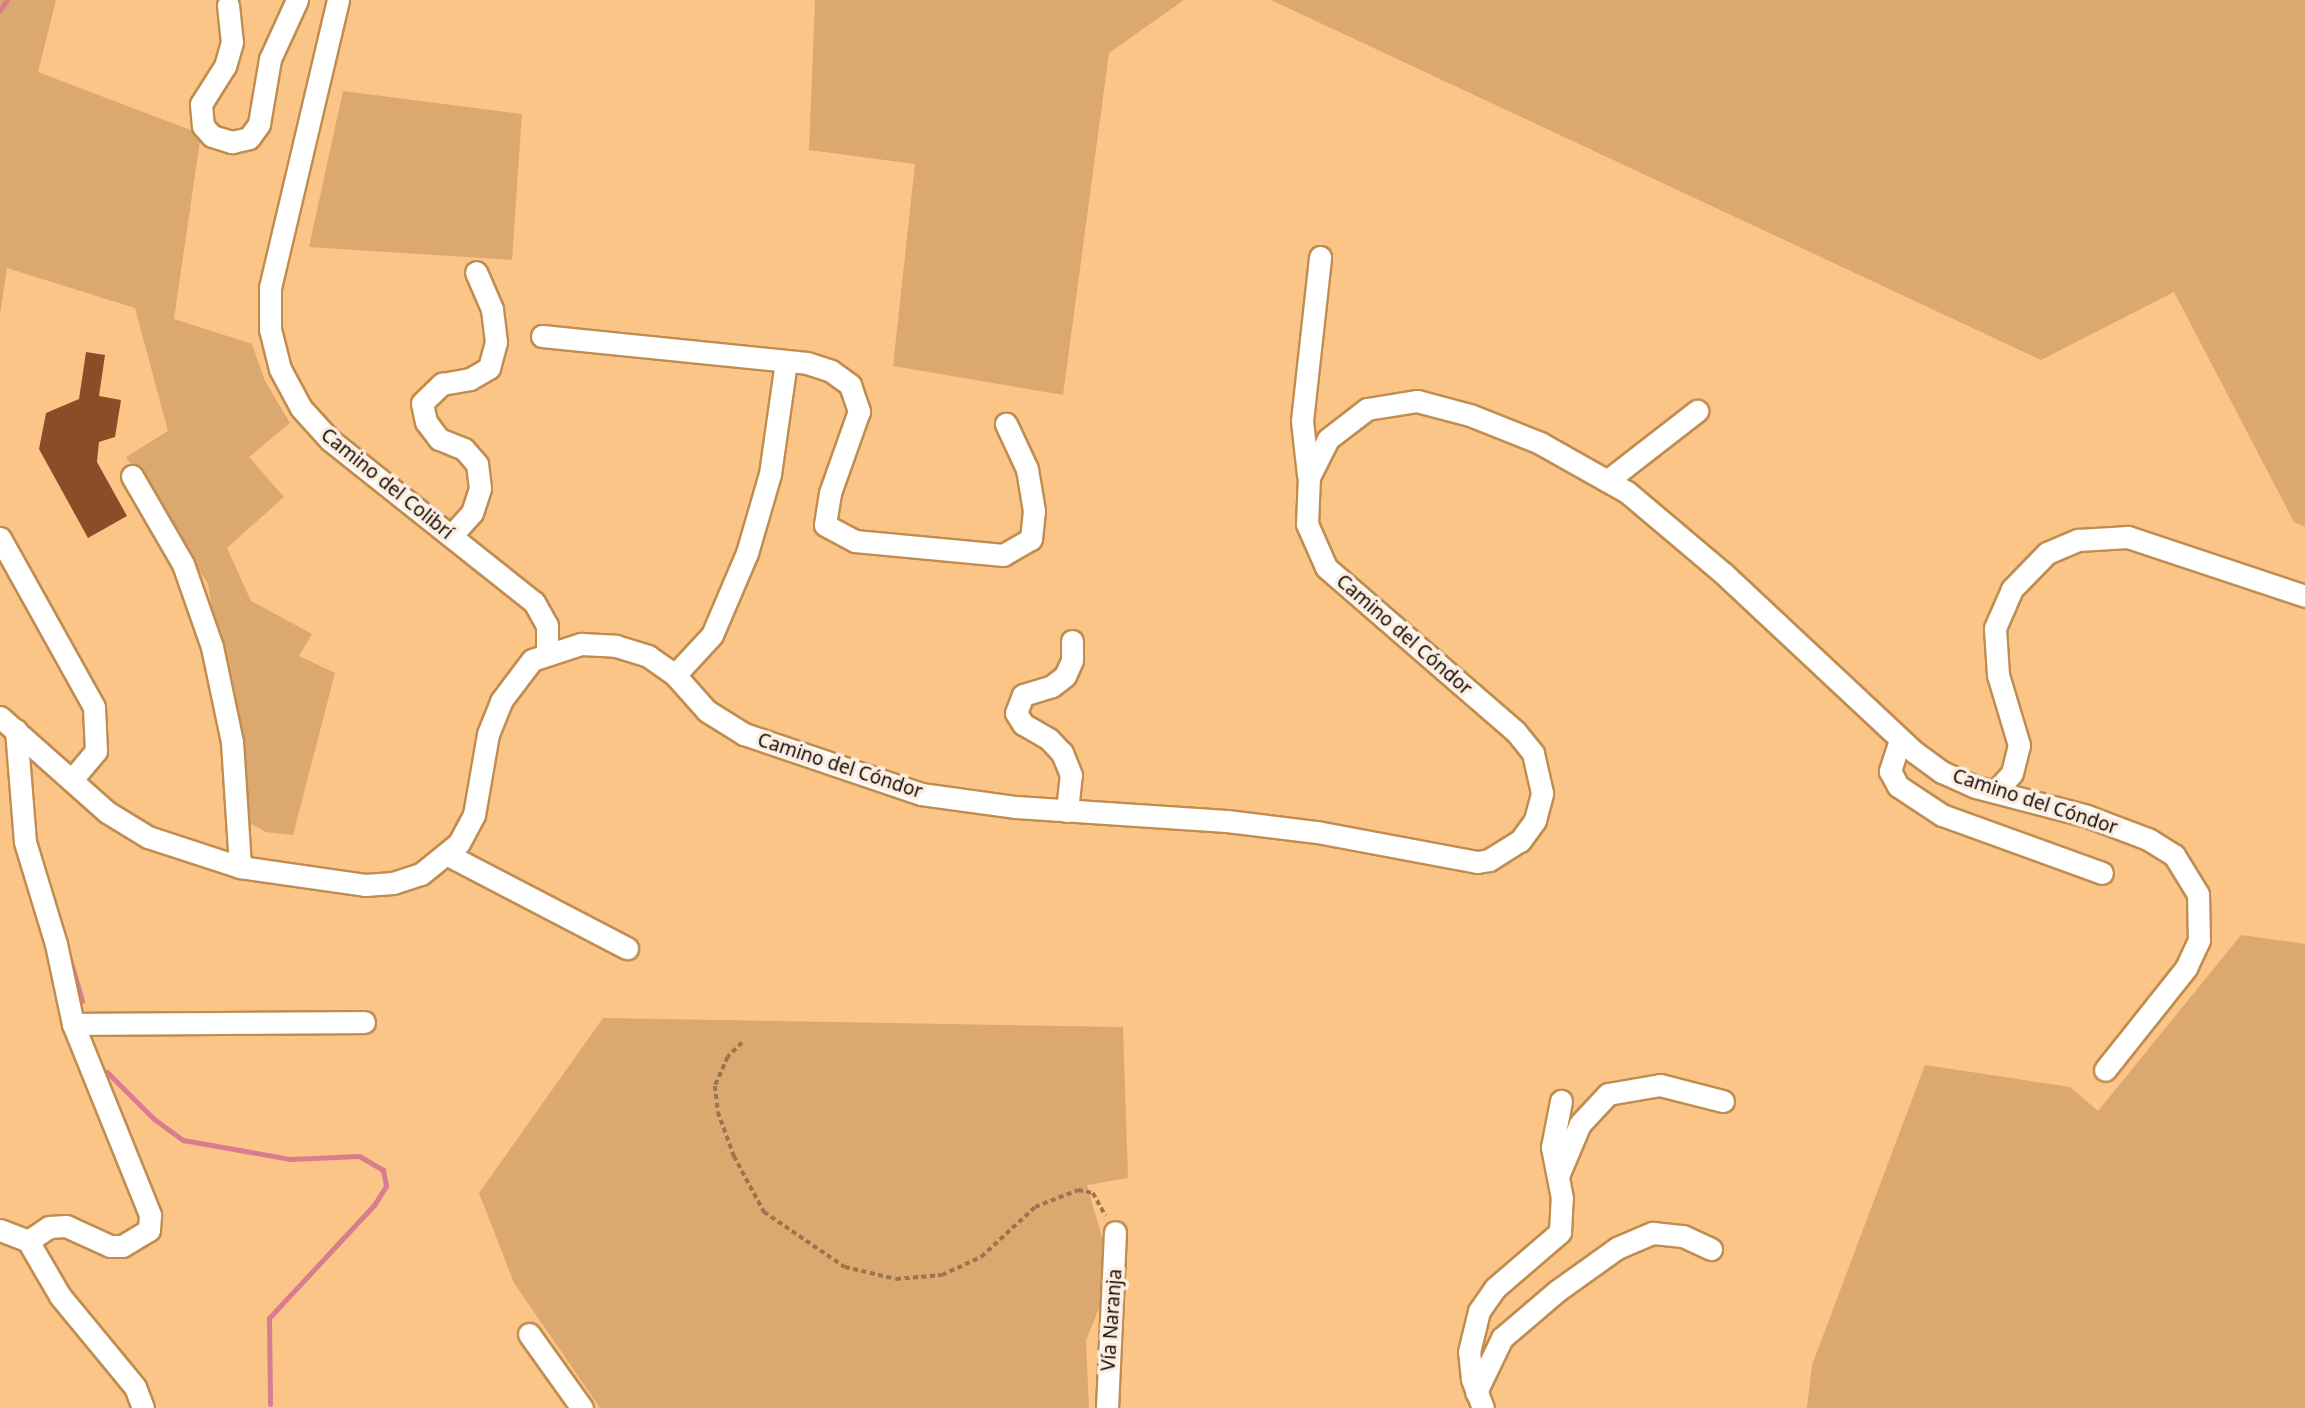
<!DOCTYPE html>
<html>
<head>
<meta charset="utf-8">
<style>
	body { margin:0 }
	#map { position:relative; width:2305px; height:1408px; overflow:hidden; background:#fcc588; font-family:"Noto Sans",sans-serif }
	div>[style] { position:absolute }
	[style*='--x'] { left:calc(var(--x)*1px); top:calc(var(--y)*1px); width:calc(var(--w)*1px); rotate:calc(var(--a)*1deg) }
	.green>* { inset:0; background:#dba86f }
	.stream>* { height:5px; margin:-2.5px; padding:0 2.5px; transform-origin:2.5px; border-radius:2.5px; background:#d87d8e }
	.building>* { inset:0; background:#8c4c27 }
	.path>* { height:3.5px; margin-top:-1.75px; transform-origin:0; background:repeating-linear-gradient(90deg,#9a744d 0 5px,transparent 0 8.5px) }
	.roads { filter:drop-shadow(2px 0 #c08d50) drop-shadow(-2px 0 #c08d50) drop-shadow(0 2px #c08d50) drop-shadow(0 -2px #c08d50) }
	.minor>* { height:21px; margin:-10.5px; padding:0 10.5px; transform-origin:10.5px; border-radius:10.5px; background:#fff }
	span { translate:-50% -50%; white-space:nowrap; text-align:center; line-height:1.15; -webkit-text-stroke:7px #fbefe4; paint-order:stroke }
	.street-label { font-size:19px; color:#180900 }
</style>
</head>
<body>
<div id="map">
	<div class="green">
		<div style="clip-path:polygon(0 0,56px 0,38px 72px,201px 134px,174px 319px,252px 344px,265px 381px,290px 423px,249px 457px,284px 497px,227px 548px,251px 601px,312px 634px,299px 656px,335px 673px,293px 835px,266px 832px,248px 822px,208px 584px,126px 457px,168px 431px,135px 308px,7px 268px,0 315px)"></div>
		<div style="clip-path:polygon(815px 0,1184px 0,1109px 53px,1063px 395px,893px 366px,915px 164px,809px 150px)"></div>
		<div style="clip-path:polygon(1271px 0,2305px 0,2305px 527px,2294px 522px,2174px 292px,2041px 360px)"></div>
		<div style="clip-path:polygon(343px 91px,522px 114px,512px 260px,309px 247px)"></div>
		<div style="clip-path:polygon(2241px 935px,2305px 944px,2305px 1408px,1807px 1408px,1812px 1365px,1925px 1065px,2070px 1087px,2098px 1111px)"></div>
		<div style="clip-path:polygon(603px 1018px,1123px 1027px,1128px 1178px,1087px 1185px,1108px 1258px,1106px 1290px,1086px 1341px,1089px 1408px,600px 1408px,514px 1283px,479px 1193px)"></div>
	</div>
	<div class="stream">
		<div style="--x:0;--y:10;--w:12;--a:-55"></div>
		<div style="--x:33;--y:833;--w:175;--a:73.7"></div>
		<div style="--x:107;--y:1072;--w:66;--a:45"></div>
		<div style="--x:154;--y:1119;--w:36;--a:36"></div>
		<div style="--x:183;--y:1140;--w:109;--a:10.1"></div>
		<div style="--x:290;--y:1159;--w:69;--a:-2.5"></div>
		<div style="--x:359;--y:1156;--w:28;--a:30"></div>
		<div style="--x:383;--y:1170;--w:16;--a:79"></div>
		<div style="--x:386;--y:1186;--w:22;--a:122"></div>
		<div style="--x:374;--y:1205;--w:154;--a:132.9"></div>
		<div style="--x:269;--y:1318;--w:86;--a:89.3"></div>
	</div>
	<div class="building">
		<div style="clip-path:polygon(86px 352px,105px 355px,99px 396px,121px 400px,115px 437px,99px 442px,97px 462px,127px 516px,88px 538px,39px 449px,46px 413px,79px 399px)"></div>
	</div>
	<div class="path">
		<div style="--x:742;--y:1043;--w:20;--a:135"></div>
		<div style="--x:728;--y:1057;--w:32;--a:114"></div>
		<div style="--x:715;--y:1086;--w:26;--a:83"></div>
		<div style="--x:718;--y:1112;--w:47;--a:70"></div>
		<div style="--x:734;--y:1156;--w:64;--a:61.8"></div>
		<div style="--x:764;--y:1212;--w:98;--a:34.2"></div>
		<div style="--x:845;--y:1267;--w:52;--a:13.2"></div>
		<div style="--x:896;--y:1279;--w:46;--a:-5"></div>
		<div style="--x:942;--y:1275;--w:43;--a:-24.8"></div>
		<div style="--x:981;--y:1257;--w:74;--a:-42.8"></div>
		<div style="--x:1035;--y:1207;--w:46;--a:-21.6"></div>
		<div style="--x:1078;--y:1190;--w:15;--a:11"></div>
		<div style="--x:1093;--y:1193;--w:26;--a:61"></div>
	</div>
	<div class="roads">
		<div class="minor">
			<div style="--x:338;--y:0;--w:295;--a:103.3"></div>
			<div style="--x:270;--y:287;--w:42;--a:90"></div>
			<div style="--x:270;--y:329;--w:41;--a:76"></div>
			<div style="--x:280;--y:369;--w:44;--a:61.7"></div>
			<div style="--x:301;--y:408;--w:43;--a:47.8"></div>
			<div style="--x:330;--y:440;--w:260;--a:38.5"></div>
			<div style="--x:534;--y:602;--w:26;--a:61"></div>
			<div style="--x:547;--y:625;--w:28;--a:90"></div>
			<div style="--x:228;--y:5;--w:37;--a:84"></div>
			<div style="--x:232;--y:42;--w:25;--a:106"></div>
			<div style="--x:225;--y:66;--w:45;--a:122.3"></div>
			<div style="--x:201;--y:104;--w:22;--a:85"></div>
			<div style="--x:203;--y:126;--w:13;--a:48"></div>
			<div style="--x:212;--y:136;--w:21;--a:17"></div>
			<div style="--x:232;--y:142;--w:17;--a:-13"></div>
			<div style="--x:249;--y:138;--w:17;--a:-54"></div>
			<div style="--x:259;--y:124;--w:66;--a:-80.4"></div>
			<div style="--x:270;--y:59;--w:65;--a:-65.4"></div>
			<div style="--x:542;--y:336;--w:266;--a:5.8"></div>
			<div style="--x:807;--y:363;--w:25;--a:18"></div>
			<div style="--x:831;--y:371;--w:24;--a:36"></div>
			<div style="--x:850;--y:385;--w:28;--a:71"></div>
			<div style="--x:859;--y:411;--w:87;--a:109.5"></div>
			<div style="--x:830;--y:493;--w:32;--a:99"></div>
			<div style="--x:825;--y:525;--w:34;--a:28"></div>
			<div style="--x:855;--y:541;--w:149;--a:5.4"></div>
			<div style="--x:1003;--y:555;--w:32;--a:-30"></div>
			<div style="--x:1031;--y:539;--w:28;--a:-84"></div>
			<div style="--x:1034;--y:511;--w:43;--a:-99.5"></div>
			<div style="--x:1027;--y:469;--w:50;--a:-115"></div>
			<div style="--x:1308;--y:475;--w:54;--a:-96.3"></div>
			<div style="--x:1302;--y:421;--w:165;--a:-83.7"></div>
			<div style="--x:132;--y:476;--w:102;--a:59.9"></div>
			<div style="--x:183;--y:564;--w:88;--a:70.7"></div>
			<div style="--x:212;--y:647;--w:97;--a:78.1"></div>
			<div style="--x:232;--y:742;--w:125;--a:86.3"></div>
			<div style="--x:1608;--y:480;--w:113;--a:-37.8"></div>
			<div style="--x:451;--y:536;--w:31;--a:-48"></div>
			<div style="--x:472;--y:513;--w:26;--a:-72"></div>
			<div style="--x:480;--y:488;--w:24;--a:-97"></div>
			<div style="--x:477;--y:464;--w:20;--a:-131"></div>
			<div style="--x:464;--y:449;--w:27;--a:-158"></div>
			<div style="--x:439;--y:439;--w:21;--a:-127"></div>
			<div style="--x:426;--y:422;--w:19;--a:-102"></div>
			<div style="--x:422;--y:403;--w:28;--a:-44"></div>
			<div style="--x:442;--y:384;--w:28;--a:-10"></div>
			<div style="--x:470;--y:379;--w:22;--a:-30"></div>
			<div style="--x:489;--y:368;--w:27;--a:-75"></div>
			<div style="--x:496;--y:342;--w:33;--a:-97"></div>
			<div style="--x:492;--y:309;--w:40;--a:-113.4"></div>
			<div style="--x:0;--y:538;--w:193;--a:60.9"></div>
			<div style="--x:94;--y:707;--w:44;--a:87.4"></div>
			<div style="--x:96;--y:751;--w:38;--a:130"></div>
			<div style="--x:675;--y:675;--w:54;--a:-47.2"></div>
			<div style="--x:712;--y:635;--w:89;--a:-66.9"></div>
			<div style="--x:747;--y:553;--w:82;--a:-73.8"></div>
			<div style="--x:770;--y:474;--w:113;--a:-81.9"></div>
			<div style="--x:0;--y:717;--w:143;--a:41.6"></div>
			<div style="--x:107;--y:812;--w:48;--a:31.4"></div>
			<div style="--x:148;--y:837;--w:97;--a:18.1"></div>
			<div style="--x:240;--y:867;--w:126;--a:8.2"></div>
			<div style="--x:365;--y:885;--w:28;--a:-4"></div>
			<div style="--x:393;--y:883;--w:29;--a:-18"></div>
			<div style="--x:421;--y:874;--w:49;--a:-39.2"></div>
			<div style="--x:459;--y:843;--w:32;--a:-62"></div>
			<div style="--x:474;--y:815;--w:82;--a:-80.2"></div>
			<div style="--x:488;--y:734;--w:35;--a:-68"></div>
			<div style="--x:501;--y:701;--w:51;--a:-52.9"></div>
			<div style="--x:532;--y:660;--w:52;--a:-18.1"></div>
			<div style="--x:581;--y:644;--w:35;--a:3"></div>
			<div style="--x:616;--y:646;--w:34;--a:17"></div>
			<div style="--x:648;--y:656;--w:33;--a:35"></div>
			<div style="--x:675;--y:675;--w:48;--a:48.4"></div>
			<div style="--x:707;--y:711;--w:44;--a:31.9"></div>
			<div style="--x:744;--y:734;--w:187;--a:18.7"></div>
			<div style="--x:921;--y:794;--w:96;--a:7.8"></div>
			<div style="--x:1016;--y:807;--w:211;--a:3.8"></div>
			<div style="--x:1227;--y:821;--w:91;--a:7"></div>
			<div style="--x:1317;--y:832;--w:163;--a:10.6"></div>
			<div style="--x:1477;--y:862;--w:12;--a:-9"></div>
			<div style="--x:1489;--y:860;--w:36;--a:-32"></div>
			<div style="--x:1520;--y:841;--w:26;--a:-54"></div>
			<div style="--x:1535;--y:820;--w:28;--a:-75"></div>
			<div style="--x:1542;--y:793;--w:41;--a:-102.7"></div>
			<div style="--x:1533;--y:753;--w:28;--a:-129"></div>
			<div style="--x:1515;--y:731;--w:250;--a:-139.1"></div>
			<div style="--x:1326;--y:567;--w:47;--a:-113.8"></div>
			<div style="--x:1307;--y:524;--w:47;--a:-87.6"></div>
			<div style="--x:1309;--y:477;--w:42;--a:-63.4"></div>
			<div style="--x:1328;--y:439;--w:49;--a:-37.6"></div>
			<div style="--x:1367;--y:409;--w:51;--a:-9.1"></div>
			<div style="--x:1417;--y:401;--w:55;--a:14.8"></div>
			<div style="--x:1470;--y:415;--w:75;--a:21.8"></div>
			<div style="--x:1540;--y:443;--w:100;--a:29.4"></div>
			<div style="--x:1627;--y:492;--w:126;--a:40.2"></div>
			<div style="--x:1723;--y:573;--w:260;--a:43.1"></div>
			<div style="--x:1913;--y:751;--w:36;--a:36"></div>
			<div style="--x:1942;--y:772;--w:37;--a:24"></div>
			<div style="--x:1976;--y:787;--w:115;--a:14.6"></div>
			<div style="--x:2087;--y:816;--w:65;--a:20.7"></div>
			<div style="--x:2148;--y:839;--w:31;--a:32"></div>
			<div style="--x:2174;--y:855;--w:46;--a:58.4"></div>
			<div style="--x:2198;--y:894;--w:46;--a:88.8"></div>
			<div style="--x:2199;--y:940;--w:31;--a:115"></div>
			<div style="--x:2186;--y:968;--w:130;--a:128.5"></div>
			<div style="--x:16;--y:730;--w:112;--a:85.4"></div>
			<div style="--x:25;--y:842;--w:107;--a:73.1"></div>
			<div style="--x:56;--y:944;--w:82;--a:78"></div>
			<div style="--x:73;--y:1024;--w:206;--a:68"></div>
			<div style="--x:150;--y:1215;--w:15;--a:94"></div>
			<div style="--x:149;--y:1230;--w:31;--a:149"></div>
			<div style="--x:122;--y:1246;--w:12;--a:180"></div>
			<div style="--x:110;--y:1246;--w:48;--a:-155.6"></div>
			<div style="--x:66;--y:1226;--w:17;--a:177"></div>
			<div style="--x:49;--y:1227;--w:25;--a:146"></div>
			<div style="--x:1900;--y:740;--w:33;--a:108"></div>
			<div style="--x:1890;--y:771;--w:17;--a:62"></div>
			<div style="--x:1898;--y:786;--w:53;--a:33.4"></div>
			<div style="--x:1942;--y:815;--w:170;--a:19.9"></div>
			<div style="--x:1995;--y:792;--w:25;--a:-48"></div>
			<div style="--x:2012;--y:773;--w:29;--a:-76"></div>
			<div style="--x:2019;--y:745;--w:73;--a:-106.7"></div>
			<div style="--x:1998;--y:675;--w:47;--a:-93.7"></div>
			<div style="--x:1995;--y:628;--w:43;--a:-66.4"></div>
			<div style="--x:2012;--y:589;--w:50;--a:-45.8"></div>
			<div style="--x:2047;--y:553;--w:34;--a:-23"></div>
			<div style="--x:2078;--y:540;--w:50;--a:-3.4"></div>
			<div style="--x:2128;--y:537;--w:187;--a:18.4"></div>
			<div style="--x:1067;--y:811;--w:36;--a:-84"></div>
			<div style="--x:1071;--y:775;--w:24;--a:-112"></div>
			<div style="--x:1062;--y:753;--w:19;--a:-133"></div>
			<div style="--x:1049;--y:739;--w:30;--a:-150"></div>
			<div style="--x:1023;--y:724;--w:13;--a:-122"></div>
			<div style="--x:1016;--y:713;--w:19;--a:-69"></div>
			<div style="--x:1023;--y:695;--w:30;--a:-17"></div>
			<div style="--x:1052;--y:686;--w:16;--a:-38"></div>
			<div style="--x:1065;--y:676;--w:17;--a:-66"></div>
			<div style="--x:1072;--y:660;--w:19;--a:-90"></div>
			<div style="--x:448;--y:855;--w:202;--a:27.5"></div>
			<div style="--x:73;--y:1024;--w:291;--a:-0.4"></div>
			<div style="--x:1558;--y:1176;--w:56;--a:-67.1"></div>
			<div style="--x:1580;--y:1124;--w:41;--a:-47"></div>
			<div style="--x:1608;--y:1094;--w:53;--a:-9.8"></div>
			<div style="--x:1660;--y:1085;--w:65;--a:14.3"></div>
			<div style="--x:0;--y:1230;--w:30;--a:21"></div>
			<div style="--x:28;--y:1241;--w:64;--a:59.8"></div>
			<div style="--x:60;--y:1296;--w:118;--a:50.5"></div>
			<div style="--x:135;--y:1387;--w:22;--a:69"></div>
			<div style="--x:529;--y:1334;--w:91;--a:54.4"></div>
			<div style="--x:1476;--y:1392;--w:60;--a:-64.3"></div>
			<div style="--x:1502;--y:1338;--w:72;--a:-40.5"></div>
			<div style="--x:1557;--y:1291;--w:74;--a:-35.6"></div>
			<div style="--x:1617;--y:1248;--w:39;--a:-23"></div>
			<div style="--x:1653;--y:1233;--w:30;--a:6"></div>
			<div style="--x:1683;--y:1236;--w:31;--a:25"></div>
			<div style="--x:1107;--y:1408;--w:176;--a:-87.4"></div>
			<div style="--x:1483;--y:1408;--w:31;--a:-111"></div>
			<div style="--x:1472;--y:1379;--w:27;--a:-96"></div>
			<div style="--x:1469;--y:1352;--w:42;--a:-76.3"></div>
			<div style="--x:1479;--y:1311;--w:28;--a:-55"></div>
			<div style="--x:1495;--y:1288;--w:86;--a:-40.7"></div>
			<div style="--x:1560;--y:1232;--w:34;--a:-87"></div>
			<div style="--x:1562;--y:1198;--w:52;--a:-101.1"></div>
			<div style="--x:1552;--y:1147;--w:47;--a:-78.9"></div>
		</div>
	</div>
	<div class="street-label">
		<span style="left:387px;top:484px;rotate:39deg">Camino del Colibrí</span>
		<span style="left:1404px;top:635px;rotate:41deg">Camino del Cóndor</span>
		<span style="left:840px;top:766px;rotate:18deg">Camino del Cóndor</span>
		<span style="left:2035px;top:802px;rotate:18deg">Camino del Cóndor</span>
		<span style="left:1112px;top:1320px;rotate:-86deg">Vía Naranja</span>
	</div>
</div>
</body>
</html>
